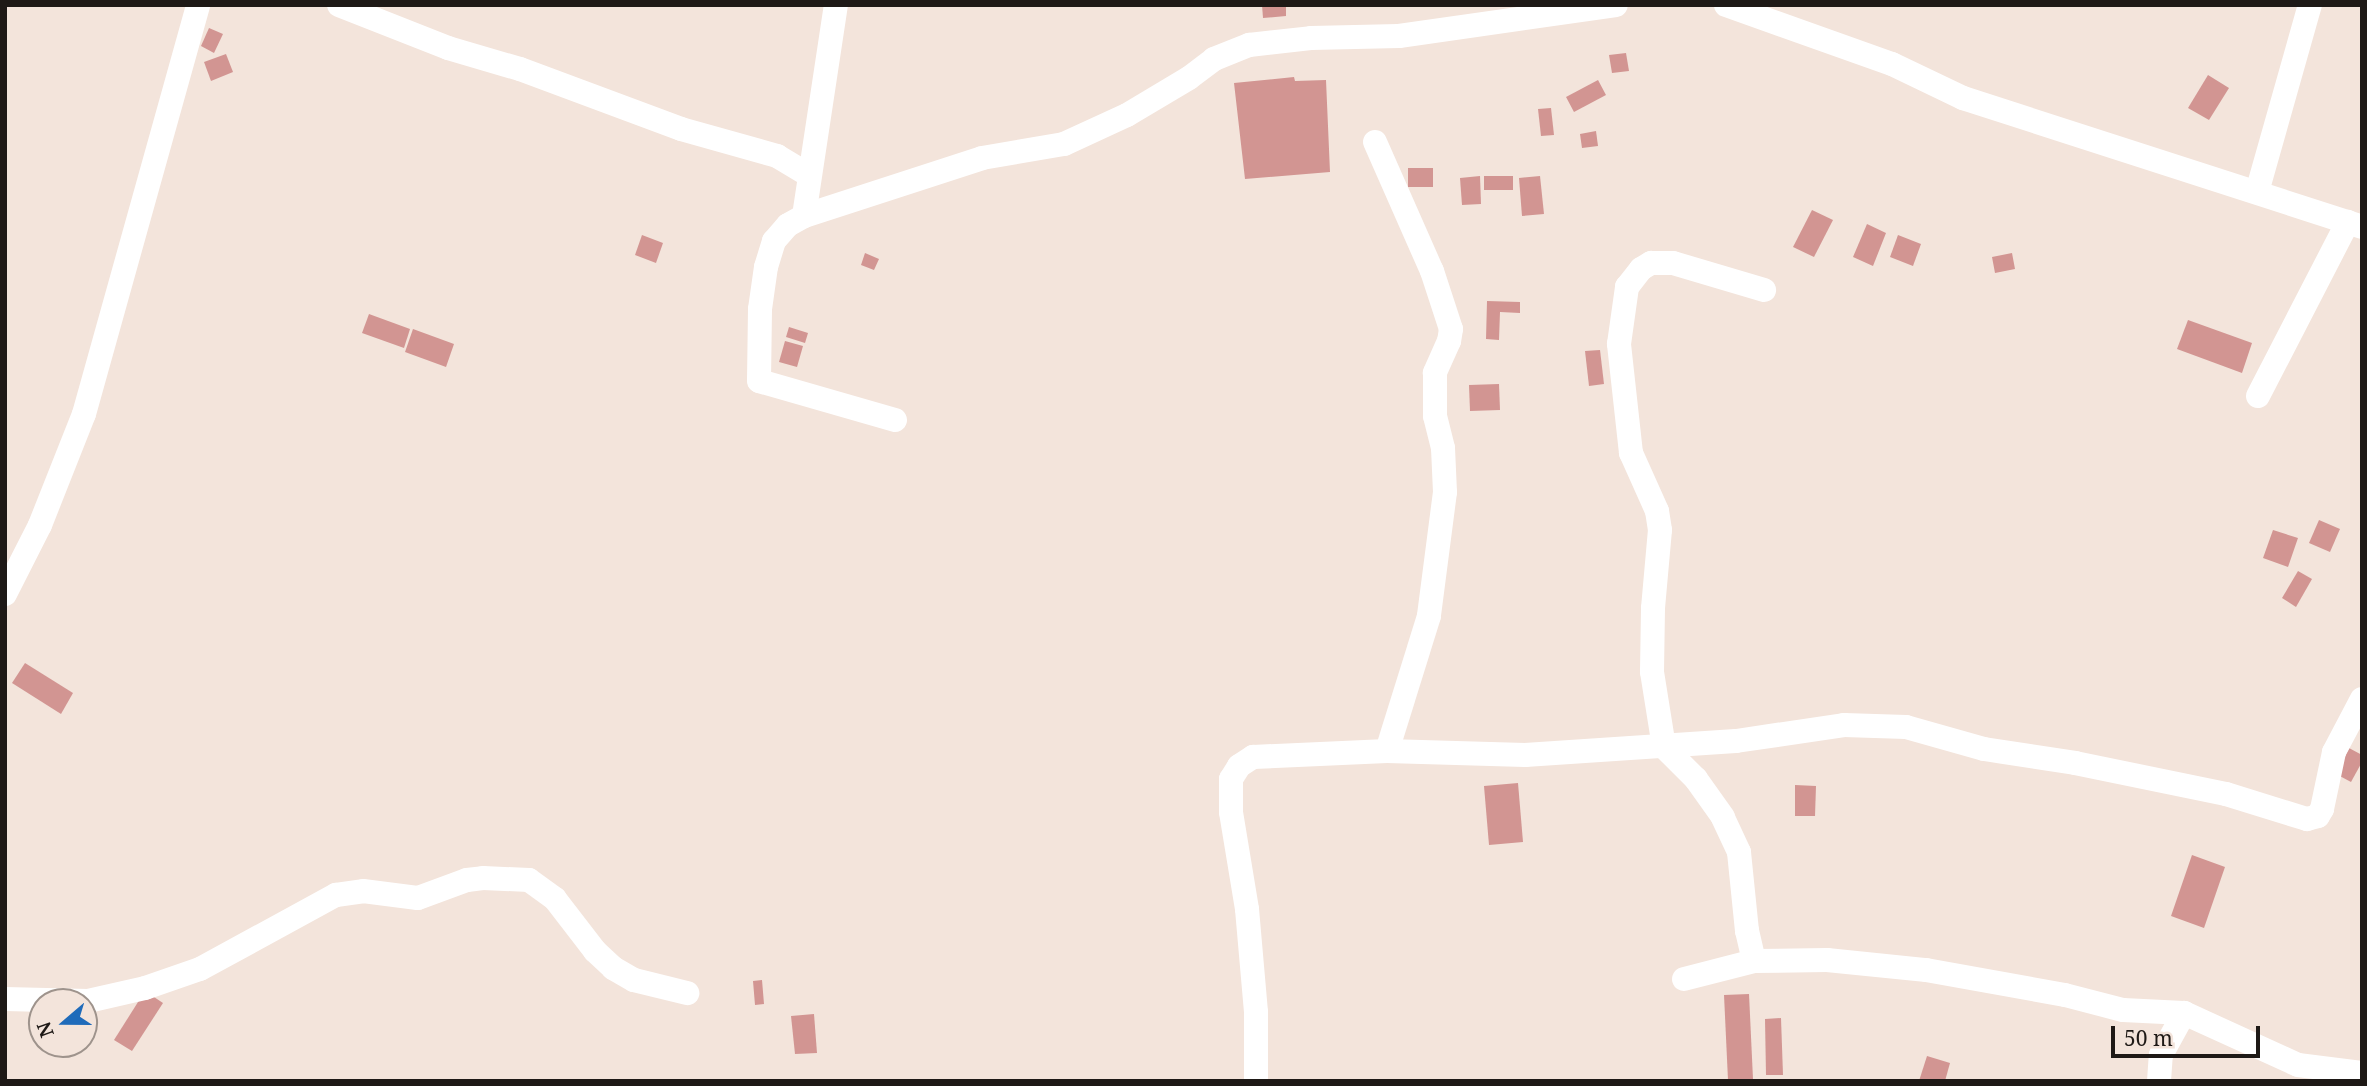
<!DOCTYPE html>
<html>
<head>
<meta charset="utf-8">
<style>
	body { margin:0 }
	#map { position:relative; width:2367px; height:1086px; overflow:hidden; background:#f3e4db; font-family:"Noto Serif",serif }
	div>[style] { position:absolute }
	[style*='--x'] { left:calc(var(--x)*1px); top:calc(var(--y)*1px); width:calc(var(--w)*1px); rotate:calc(var(--a)*1deg) }
	.building>* { inset:0; background:#d29592 }
	.minor>* { height:24px; margin:-12px; padding:0 12px; transform-origin:12px; border-radius:12px; background:#fff }
	span { translate:-50% -50%; white-space:nowrap; text-align:center; line-height:1.15; -webkit-text-stroke:5px #f3e4db; paint-order:stroke }
	.frame { position:absolute; inset:0; border:7px solid #1e1916; pointer-events:none }
	.north { position:absolute; left:28px; top:988px; width:70px; height:70px; box-sizing:border-box; background:#f3e4db; border:2px solid #9e938c; border-radius:50%; rotate:250deg; font-size:19px; font-weight:700; line-height:28px; text-align:center; color:#1e1916 }
	.north::after { content:''; display:block; margin:auto; width:24px; height:32px; background:#1f6bba; clip-path:polygon(50% 0,100% 100%,50% 72%,0 100%) }
	.scale { position:absolute; left:2111px; top:1026px; width:149px; height:32px; box-sizing:border-box; border:4px solid #1e1916; border-top:0; padding-left:9px; font-size:21px; line-height:24px; white-space:nowrap; color:#1e1916; -webkit-text-stroke:5px #f3e4db; paint-order:stroke }
</style>
</head>
<body>
<div id="map">
	<div class="building">
		<div style="clip-path:polygon(1262px 5px,1286px 5px,1286px 16px,1263px 18px)"></div>
		<div style="clip-path:polygon(209px 28px,223px 34px,214px 53px,201px 46px)"></div>
		<div style="clip-path:polygon(1626px 53px,1629px 71px,1612px 73px,1609px 55px)"></div>
		<div style="clip-path:polygon(226px 54px,233px 72px,211px 81px,204px 62px)"></div>
		<div style="clip-path:polygon(2208px 75px,2229px 88px,2209px 120px,2188px 108px)"></div>
		<div style="clip-path:polygon(1294px 77px,1295px 81px,1326px 80px,1330px 172px,1245px 179px,1234px 83px)"></div>
		<div style="clip-path:polygon(1598px 80px,1606px 95px,1574px 112px,1566px 97px)"></div>
		<div style="clip-path:polygon(1551px 108px,1554px 135px,1541px 136px,1538px 109px)"></div>
		<div style="clip-path:polygon(1596px 131px,1598px 146px,1582px 148px,1580px 134px)"></div>
		<div style="clip-path:polygon(1408px 168px,1433px 168px,1433px 187px,1408px 187px)"></div>
		<div style="clip-path:polygon(1480px 176px,1481px 204px,1462px 205px,1460px 178px)"></div>
		<div style="clip-path:polygon(1484px 176px,1513px 176px,1513px 190px,1484px 190px)"></div>
		<div style="clip-path:polygon(1540px 176px,1544px 214px,1522px 216px,1519px 178px)"></div>
		<div style="clip-path:polygon(1812px 210px,1833px 220px,1814px 257px,1793px 247px)"></div>
		<div style="clip-path:polygon(1867px 224px,1886px 233px,1873px 266px,1853px 257px)"></div>
		<div style="clip-path:polygon(642px 235px,663px 243px,656px 263px,635px 255px)"></div>
		<div style="clip-path:polygon(1898px 235px,1921px 244px,1913px 266px,1890px 257px)"></div>
		<div style="clip-path:polygon(865px 253px,879px 259px,874px 270px,861px 265px)"></div>
		<div style="clip-path:polygon(2012px 253px,2015px 269px,1995px 273px,1992px 257px)"></div>
		<div style="clip-path:polygon(1487px 301px,1520px 302px,1520px 313px,1500px 312px,1499px 340px,1486px 339px)"></div>
		<div style="clip-path:polygon(369px 314px,410px 329px,404px 348px,362px 333px)"></div>
		<div style="clip-path:polygon(2188px 320px,2252px 343px,2242px 373px,2177px 349px)"></div>
		<div style="clip-path:polygon(789px 327px,808px 333px,805px 343px,786px 337px)"></div>
		<div style="clip-path:polygon(413px 329px,454px 344px,446px 367px,405px 352px)"></div>
		<div style="clip-path:polygon(785px 341px,803px 346px,797px 367px,779px 362px)"></div>
		<div style="clip-path:polygon(1600px 350px,1604px 384px,1589px 386px,1585px 351px)"></div>
		<div style="clip-path:polygon(1499px 384px,1500px 410px,1470px 411px,1469px 385px)"></div>
		<div style="clip-path:polygon(2319px 520px,2340px 529px,2330px 552px,2309px 543px)"></div>
		<div style="clip-path:polygon(2273px 530px,2298px 538px,2288px 567px,2263px 558px)"></div>
		<div style="clip-path:polygon(2298px 571px,2312px 579px,2296px 607px,2282px 598px)"></div>
		<div style="clip-path:polygon(25px 663px,73px 693px,61px 714px,12px 683px)"></div>
		<div style="clip-path:polygon(2349px 748px,2362px 755px,2362px 762px,2351px 782px,2336px 774px)"></div>
		<div style="clip-path:polygon(1518px 783px,1523px 842px,1489px 845px,1484px 786px)"></div>
		<div style="clip-path:polygon(1795px 785px,1816px 786px,1815px 816px,1795px 816px)"></div>
		<div style="clip-path:polygon(2192px 855px,2225px 867px,2204px 928px,2171px 916px)"></div>
		<div style="clip-path:polygon(762px 980px,764px 1004px,755px 1005px,753px 981px)"></div>
		<div style="clip-path:polygon(145px 991px,163px 1003px,132px 1051px,114px 1040px)"></div>
		<div style="clip-path:polygon(1749px 994px,1753px 1079px,1728px 1080px,1724px 995px)"></div>
		<div style="clip-path:polygon(814px 1014px,817px 1053px,795px 1054px,791px 1016px)"></div>
		<div style="clip-path:polygon(1781px 1018px,1783px 1075px,1766px 1075px,1765px 1019px)"></div>
		<div style="clip-path:polygon(1927px 1056px,1950px 1063px,1945px 1081px,1919px 1081px)"></div>
	</div>
	<div class="minor">
		<div style="--x:339;--y:5;--w:117;--a:21.5"></div>
		<div style="--x:448;--y:48;--w:75;--a:16.3"></div>
		<div style="--x:520;--y:69;--w:172;--a:20.4"></div>
		<div style="--x:681;--y:129;--w:100;--a:15.7"></div>
		<div style="--x:777;--y:156;--w:37;--a:31"></div>
		<div style="--x:1726;--y:5;--w:176;--a:19.6"></div>
		<div style="--x:1892;--y:64;--w:79;--a:25.6"></div>
		<div style="--x:1963;--y:98;--w:419;--a:17.9"></div>
		<div style="--x:1375;--y:142;--w:141;--a:66.2"></div>
		<div style="--x:1432;--y:271;--w:61;--a:71.9"></div>
		<div style="--x:1451;--y:329;--w:12;--a:99"></div>
		<div style="--x:1449;--y:341;--w:35;--a:114"></div>
		<div style="--x:1435;--y:373;--w:43;--a:90"></div>
		<div style="--x:1435;--y:416;--w:33;--a:76"></div>
		<div style="--x:1443;--y:448;--w:44;--a:87.4"></div>
		<div style="--x:1445;--y:492;--w:125;--a:97.4"></div>
		<div style="--x:1429;--y:616;--w:141;--a:107.3"></div>
		<div style="--x:2257;--y:192;--w:194;--a:-74.2"></div>
		<div style="--x:804;--y:216;--w:213;--a:-81.4"></div>
		<div style="--x:2258;--y:396;--w:196;--a:-62.7"></div>
		<div style="--x:895;--y:420;--w:141;--a:-164"></div>
		<div style="--x:759;--y:381;--w:72;--a:-89.2"></div>
		<div style="--x:760;--y:309;--w:42;--a:-81.9"></div>
		<div style="--x:766;--y:267;--w:27;--a:-73"></div>
		<div style="--x:774;--y:241;--w:21;--a:-49"></div>
		<div style="--x:788;--y:225;--w:18;--a:-29"></div>
		<div style="--x:804;--y:216;--w:187;--a:-18"></div>
		<div style="--x:982;--y:158;--w:83;--a:-9.7"></div>
		<div style="--x:1064;--y:144;--w:69;--a:-24.7"></div>
		<div style="--x:1127;--y:115;--w:72;--a:-30.8"></div>
		<div style="--x:1189;--y:78;--w:31;--a:-37"></div>
		<div style="--x:1214;--y:59;--w:38;--a:-22"></div>
		<div style="--x:1249;--y:45;--w:62;--a:-6.4"></div>
		<div style="--x:1311;--y:38;--w:88;--a:-1.3"></div>
		<div style="--x:1399;--y:36;--w:219;--a:-8.1"></div>
		<div style="--x:5;--y:594;--w:77;--a:-63.1"></div>
		<div style="--x:40;--y:525;--w:119;--a:-68.4"></div>
		<div style="--x:84;--y:414;--w:425;--a:-74.4"></div>
		<div style="--x:1754;--y:961;--w:31;--a:-103"></div>
		<div style="--x:1747;--y:931;--w:79;--a:-95.8"></div>
		<div style="--x:1739;--y:852;--w:38;--a:-115"></div>
		<div style="--x:1723;--y:817;--w:47;--a:-125.4"></div>
		<div style="--x:1696;--y:779;--w:45;--a:-135"></div>
		<div style="--x:1664;--y:747;--w:76;--a:-99.1"></div>
		<div style="--x:1652;--y:672;--w:64;--a:-89.1"></div>
		<div style="--x:1653;--y:608;--w:78;--a:-84.9"></div>
		<div style="--x:1660;--y:530;--w:19;--a:-99"></div>
		<div style="--x:1657;--y:511;--w:64;--a:-114.1"></div>
		<div style="--x:1631;--y:453;--w:110;--a:-96.3"></div>
		<div style="--x:1619;--y:344;--w:58;--a:-82"></div>
		<div style="--x:1627;--y:287;--w:23;--a:-52"></div>
		<div style="--x:1641;--y:269;--w:12;--a:-31"></div>
		<div style="--x:1651;--y:263;--w:22;--a:0"></div>
		<div style="--x:1673;--y:263;--w:95;--a:16.5"></div>
		<div style="--x:1684;--y:979;--w:72;--a:-14.4"></div>
		<div style="--x:1754;--y:961;--w:73;--a:-0.8"></div>
		<div style="--x:1827;--y:960;--w:100;--a:5.8"></div>
		<div style="--x:1926;--y:970;--w:141;--a:10.2"></div>
		<div style="--x:2065;--y:995;--w:60;--a:14.5"></div>
		<div style="--x:2123;--y:1010;--w:61;--a:2.8"></div>
		<div style="--x:5;--y:999;--w:83;--a:1.4"></div>
		<div style="--x:88;--y:1001;--w:58;--a:-12.8"></div>
		<div style="--x:145;--y:988;--w:58;--a:-19.1"></div>
		<div style="--x:200;--y:969;--w:155;--a:-28.6"></div>
		<div style="--x:336;--y:895;--w:27;--a:-8"></div>
		<div style="--x:363;--y:891;--w:55;--a:7.3"></div>
		<div style="--x:418;--y:898;--w:52;--a:-20.2"></div>
		<div style="--x:467;--y:880;--w:16;--a:-7"></div>
		<div style="--x:483;--y:878;--w:46;--a:2.5"></div>
		<div style="--x:529;--y:880;--w:32;--a:36"></div>
		<div style="--x:555;--y:899;--w:66;--a:52.4"></div>
		<div style="--x:595;--y:951;--w:25;--a:43"></div>
		<div style="--x:613;--y:968;--w:24;--a:30"></div>
		<div style="--x:634;--y:980;--w:55;--a:13.8"></div>
		<div style="--x:1256;--y:1081;--w:69;--a:-90"></div>
		<div style="--x:1256;--y:1012;--w:103;--a:-95"></div>
		<div style="--x:1247;--y:909;--w:98;--a:-99.4"></div>
		<div style="--x:1231;--y:812;--w:33;--a:-90"></div>
		<div style="--x:1231;--y:779;--w:15;--a:-58"></div>
		<div style="--x:1239;--y:766;--w:17;--a:-33"></div>
		<div style="--x:1253;--y:757;--w:134;--a:-2.6"></div>
		<div style="--x:1387;--y:751;--w:138;--a:1.7"></div>
		<div style="--x:1525;--y:755;--w:211;--a:-3.8"></div>
		<div style="--x:1736;--y:741;--w:109;--a:-8.4"></div>
		<div style="--x:1844;--y:725;--w:62;--a:1.8"></div>
		<div style="--x:1906;--y:727;--w:81;--a:15.8"></div>
		<div style="--x:1984;--y:749;--w:92;--a:8.7"></div>
		<div style="--x:2075;--y:763;--w:154;--a:11.6"></div>
		<div style="--x:2226;--y:794;--w:85;--a:17.2"></div>
		<div style="--x:2307;--y:819;--w:11;--a:-15"></div>
		<div style="--x:2318;--y:816;--w:8;--a:-60"></div>
		<div style="--x:2322;--y:809;--w:58;--a:-78.1"></div>
		<div style="--x:2334;--y:752;--w:60;--a:-62.2"></div>
		<div style="--x:2159;--y:1081;--w:26;--a:-86"></div>
		<div style="--x:2161;--y:1055;--w:48;--a:-61.3"></div>
		<div style="--x:2184;--y:1013;--w:125;--a:24.5"></div>
		<div style="--x:2298;--y:1065;--w:64;--a:7.1"></div>
	</div>
	<div class="frame"></div>
	<div class="north">N</div>
	<div class="scale">50 m</div>
</div>
</body>
</html>
